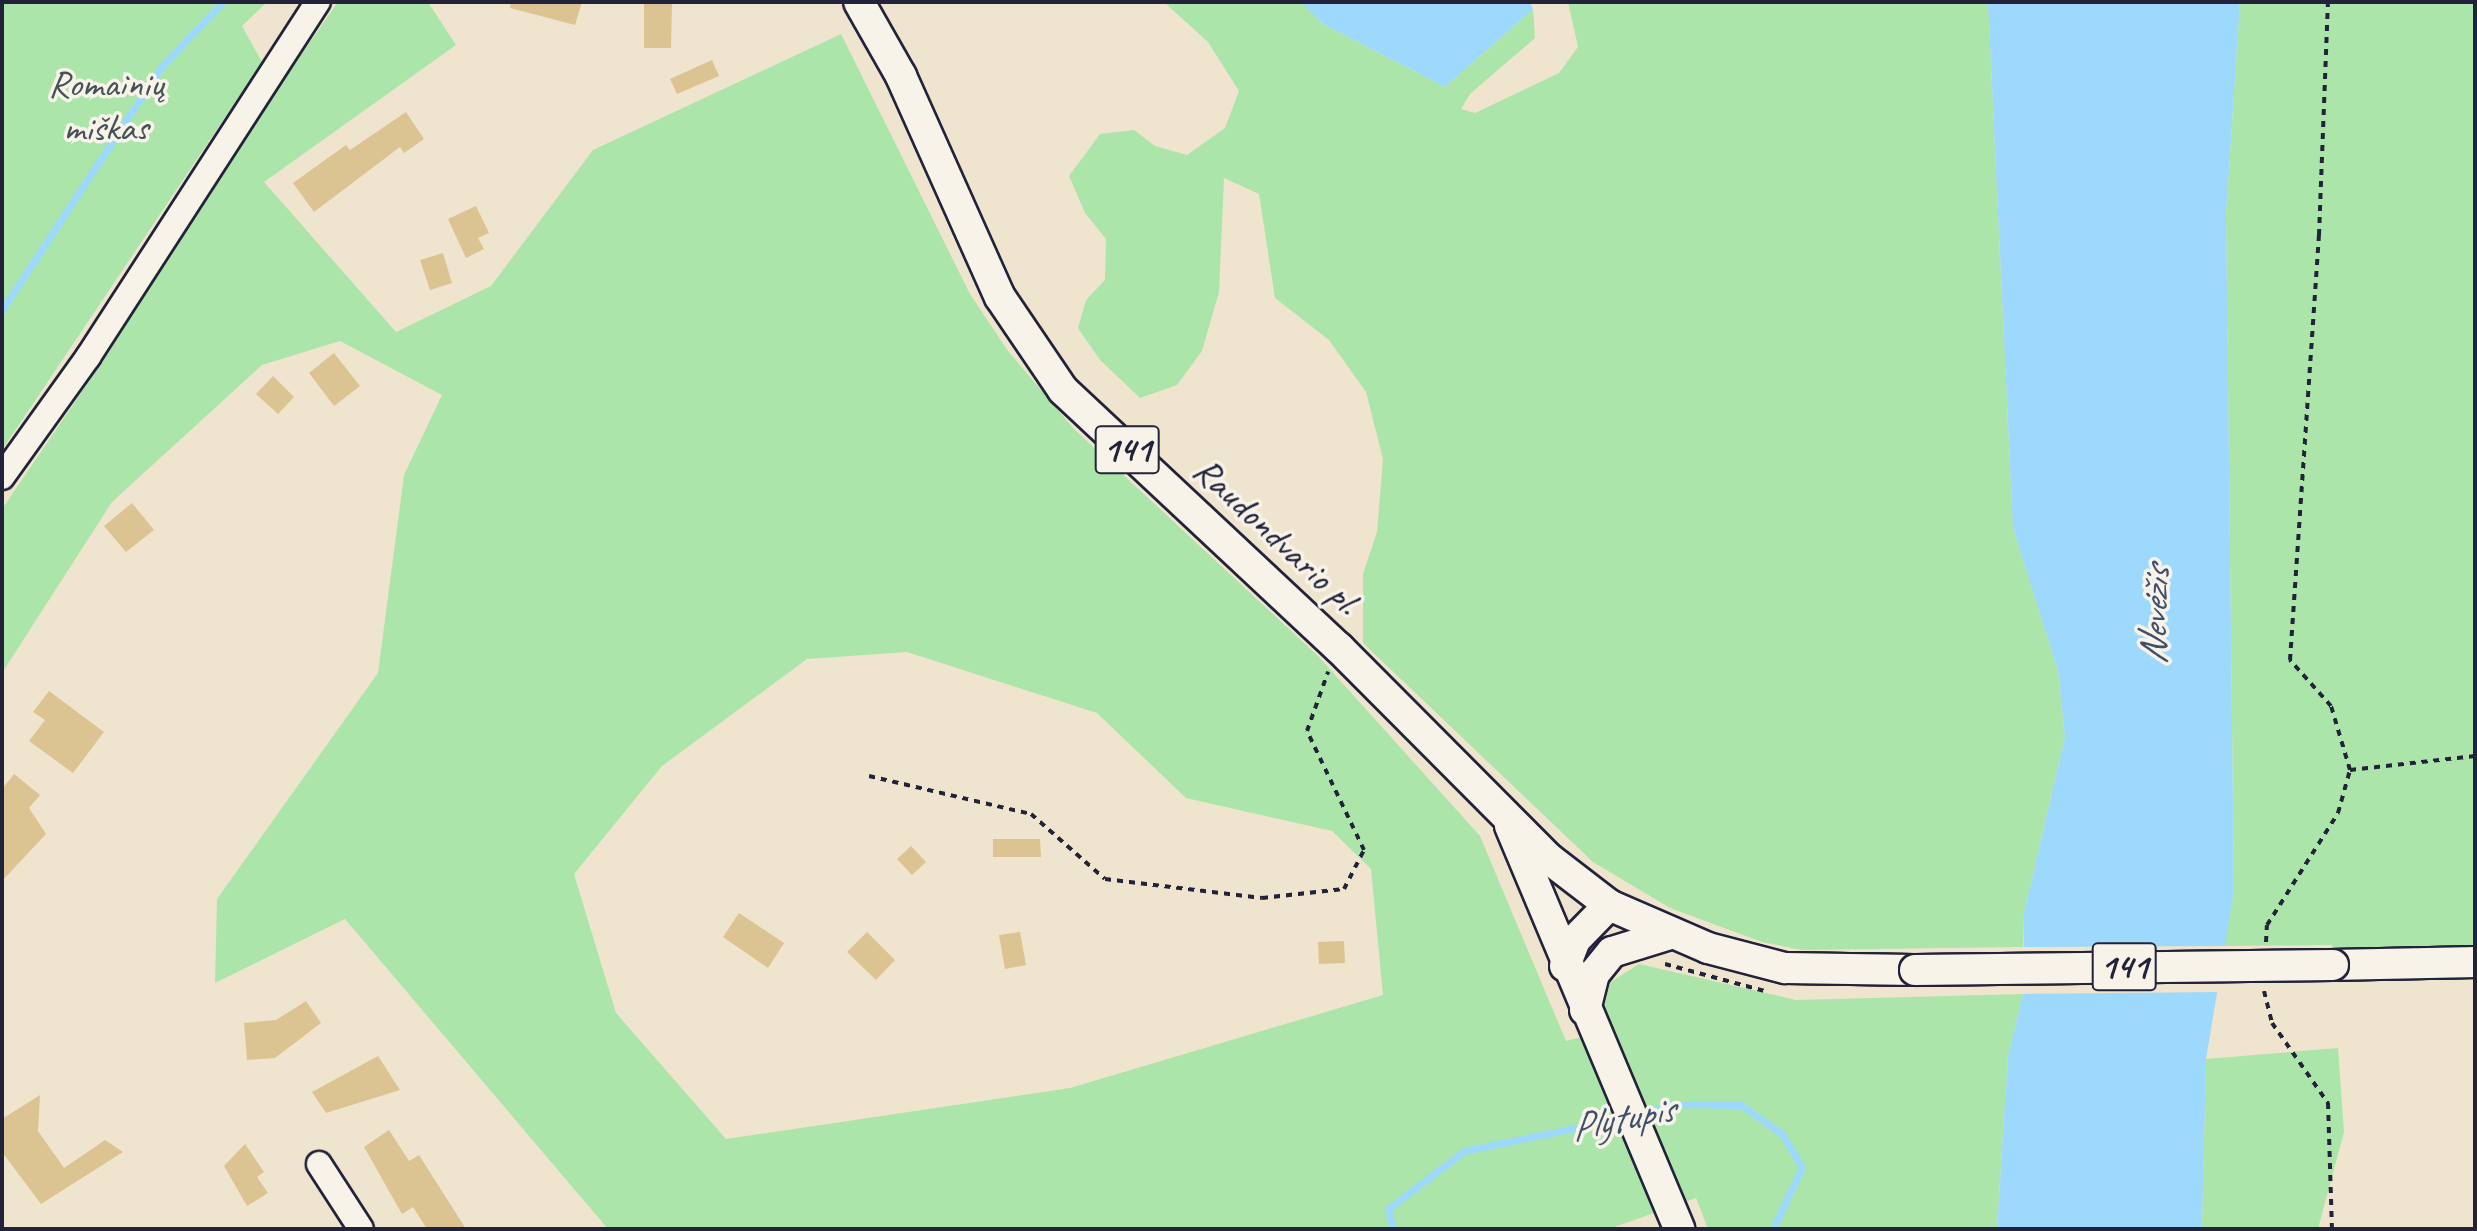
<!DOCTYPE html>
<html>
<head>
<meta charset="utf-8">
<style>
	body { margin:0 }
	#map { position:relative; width:2477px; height:1231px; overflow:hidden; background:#efe5ce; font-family:Caveat,sans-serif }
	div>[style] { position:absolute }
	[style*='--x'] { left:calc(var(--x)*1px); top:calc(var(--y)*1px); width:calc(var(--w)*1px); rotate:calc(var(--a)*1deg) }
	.green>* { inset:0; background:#ace5a9 }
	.water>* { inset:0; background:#9cd9fd }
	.pier>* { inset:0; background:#efe5ce }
	.stream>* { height:7px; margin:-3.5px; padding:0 3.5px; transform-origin:3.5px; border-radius:3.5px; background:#9cd9fd }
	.building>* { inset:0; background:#dcc392 }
	.path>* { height:4px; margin-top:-2px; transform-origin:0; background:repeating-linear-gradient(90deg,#22223b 0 6px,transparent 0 12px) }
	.roads { filter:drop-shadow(2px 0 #22223b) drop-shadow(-2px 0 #22223b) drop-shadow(0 2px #22223b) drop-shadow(0 -2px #22223b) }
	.minor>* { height:24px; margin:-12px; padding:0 12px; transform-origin:12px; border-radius:12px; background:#f7f3e8 }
	.major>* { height:30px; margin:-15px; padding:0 15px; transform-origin:15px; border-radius:15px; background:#f7f3e8 }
	.bridges { filter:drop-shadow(2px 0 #22223b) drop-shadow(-2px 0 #22223b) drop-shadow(0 2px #22223b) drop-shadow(0 -2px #22223b) }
	.major-bridge>* { height:30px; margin:-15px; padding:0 15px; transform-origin:15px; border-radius:15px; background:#f7f3e8 }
	span { translate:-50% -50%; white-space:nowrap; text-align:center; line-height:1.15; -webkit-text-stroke:7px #f7f3e8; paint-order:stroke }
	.shield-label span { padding:2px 6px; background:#f7f3e8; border:2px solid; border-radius:6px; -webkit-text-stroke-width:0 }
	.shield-label { font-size:36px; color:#22223b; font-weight:700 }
	.park-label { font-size:38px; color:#445356 }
	.street-label { font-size:38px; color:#22223b }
	.water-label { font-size:40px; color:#40506c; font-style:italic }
	.frame { position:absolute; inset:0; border:4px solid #22223b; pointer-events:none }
</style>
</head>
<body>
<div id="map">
	<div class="green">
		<div style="clip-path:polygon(2px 2px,267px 2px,242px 26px,262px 62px,2px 450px)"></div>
		<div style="clip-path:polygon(evenodd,338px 2px,428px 2px,456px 45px,264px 182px,396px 332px,491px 286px,593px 150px,841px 34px,970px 294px,1008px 351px,1074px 429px,1318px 656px,1480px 836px,1566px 1041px,1609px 1030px,1598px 1014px,1606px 985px,1639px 964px,1796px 1000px,2023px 994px,2008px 1056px,1997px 1229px,1708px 1229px,1696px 1198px,1609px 1229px,608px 1229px,345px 919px,215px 983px,217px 899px,378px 673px,404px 475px,442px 395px,340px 341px,262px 365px,112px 502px,2px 673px,2px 509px,113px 346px,227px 161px,338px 2px,907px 652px,1097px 713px,1186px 798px,1332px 831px,1371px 869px,1383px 995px,1070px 1088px,726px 1139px,616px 1013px,574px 874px,662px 766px,807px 659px,907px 652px)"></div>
		<div style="clip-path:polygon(1164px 2px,1300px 2px,1323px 24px,1445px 87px,1533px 9px,1535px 38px,1470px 94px,1461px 109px,1475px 113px,1559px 73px,1578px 47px,1568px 2px,1988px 2px,2013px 528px,2058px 671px,2065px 737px,2024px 913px,2023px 947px,1802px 950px,1762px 942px,1670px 908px,1593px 862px,1363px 643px,1363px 574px,1377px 532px,1383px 459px,1366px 392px,1329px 340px,1275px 298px,1259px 194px,1224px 178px,1219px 292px,1202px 351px,1177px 385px,1140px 398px,1100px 360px,1078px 328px,1086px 300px,1105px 280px,1106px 239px,1085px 213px,1069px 176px,1100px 134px,1134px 130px,1155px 146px,1187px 155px,1225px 128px,1239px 91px,1208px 42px)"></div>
		<div style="clip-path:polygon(2240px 2px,2475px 2px,2475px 945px,2333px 952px,2332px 945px,2224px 946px,2234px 891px,2226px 214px)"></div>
		<div style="clip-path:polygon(2338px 1048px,2344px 1132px,2318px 1229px,2202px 1229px,2206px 1059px)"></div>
	</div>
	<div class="water">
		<div style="clip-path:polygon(1300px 2px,1530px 2px,1533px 9px,1445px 87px,1323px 24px)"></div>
		<div style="clip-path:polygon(1988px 2px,2240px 2px,2226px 214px,2234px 891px,2206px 1059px,2202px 1229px,1997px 1229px,2008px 1056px,2023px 994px,2024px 913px,2065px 737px,2058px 671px,2013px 528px)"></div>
	</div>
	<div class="pier">
		<div style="clip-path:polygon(2228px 946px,2221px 992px,2019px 994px,2019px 947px)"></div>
	</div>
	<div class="stream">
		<div style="--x:2;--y:310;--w:290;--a:-56.8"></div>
		<div style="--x:161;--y:67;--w:90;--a:-46.4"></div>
		<div style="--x:1638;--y:1114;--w:38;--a:-15"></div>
		<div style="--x:1675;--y:1104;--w:66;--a:0.9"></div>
		<div style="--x:1741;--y:1105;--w:50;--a:35.3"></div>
		<div style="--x:1782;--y:1134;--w:39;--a:59"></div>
		<div style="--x:1802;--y:1167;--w:68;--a:115.1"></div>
		<div style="--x:1393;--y:1229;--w:21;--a:-104"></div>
		<div style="--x:1388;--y:1209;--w:96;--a:-37.3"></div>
		<div style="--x:1464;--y:1151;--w:162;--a:-11.7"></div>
	</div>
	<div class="building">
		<div style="clip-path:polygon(511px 2px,582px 2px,575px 25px,510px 8px)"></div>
		<div style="clip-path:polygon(644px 2px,672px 2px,671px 48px,644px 48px)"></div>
		<div style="clip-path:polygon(712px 60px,719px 76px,677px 94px,670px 79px)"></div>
		<div style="clip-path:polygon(406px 112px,424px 139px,404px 153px,400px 147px,314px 212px,293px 183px,346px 145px,350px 150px)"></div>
		<div style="clip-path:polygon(476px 206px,489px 233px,478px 238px,484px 249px,466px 258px,448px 219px)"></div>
		<div style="clip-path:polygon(443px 253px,452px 283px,430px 290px,420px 260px)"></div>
		<div style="clip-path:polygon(334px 353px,360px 386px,334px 406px,309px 373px)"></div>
		<div style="clip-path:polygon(273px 376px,294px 397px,278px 414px,256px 394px)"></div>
		<div style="clip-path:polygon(132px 503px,154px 530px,126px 552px,104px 526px)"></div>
		<div style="clip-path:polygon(49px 691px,104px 732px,73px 773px,29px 741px,45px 720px,33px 712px)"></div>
		<div style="clip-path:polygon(14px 774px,40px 795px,29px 808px,46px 834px,2px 881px,2px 789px)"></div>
		<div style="clip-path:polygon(993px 839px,1040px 839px,1041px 857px,993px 857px)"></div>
		<div style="clip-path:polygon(911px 846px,926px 862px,912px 875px,897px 859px)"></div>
		<div style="clip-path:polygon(739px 913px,784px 943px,768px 968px,723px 937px)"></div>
		<div style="clip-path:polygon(867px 932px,895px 960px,876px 980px,847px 952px)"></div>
		<div style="clip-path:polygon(1020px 932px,1026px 965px,1005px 969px,999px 935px)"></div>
		<div style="clip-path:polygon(1344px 941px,1345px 963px,1319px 964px,1318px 942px)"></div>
		<div style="clip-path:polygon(306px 1001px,321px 1023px,275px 1058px,247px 1060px,244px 1023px,276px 1020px)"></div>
		<div style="clip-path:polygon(378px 1056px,400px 1090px,326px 1113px,312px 1092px)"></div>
		<div style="clip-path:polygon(40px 1095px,38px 1131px,64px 1168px,105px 1140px,123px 1152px,41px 1204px,2px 1152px,2px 1119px)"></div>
		<div style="clip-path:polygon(389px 1130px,409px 1161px,419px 1155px,466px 1229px,427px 1229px,413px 1207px,402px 1214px,364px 1147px)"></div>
		<div style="clip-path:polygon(245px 1144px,264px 1172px,257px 1177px,268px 1193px,247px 1206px,224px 1166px)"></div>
	</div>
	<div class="path">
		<div style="--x:2350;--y:770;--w:126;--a:-6.4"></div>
		<div style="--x:869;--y:776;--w:166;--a:13.2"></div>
		<div style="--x:1031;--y:814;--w:98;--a:41.3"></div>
		<div style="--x:1105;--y:879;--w:158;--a:6.9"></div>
		<div style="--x:1262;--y:898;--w:82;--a:-6.3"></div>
		<div style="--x:1344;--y:889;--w:44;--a:-62.9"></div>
		<div style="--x:1364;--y:850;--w:132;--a:-115.6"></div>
		<div style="--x:1307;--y:731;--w:63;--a:-70.4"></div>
		<div style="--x:2266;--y:942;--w:17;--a:-87"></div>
		<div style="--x:2267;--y:925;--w:133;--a:-57.6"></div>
		<div style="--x:2338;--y:813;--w:45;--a:-74.4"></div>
		<div style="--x:2350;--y:770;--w:67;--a:-106.5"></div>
		<div style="--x:2331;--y:706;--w:62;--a:-131.7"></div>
		<div style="--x:2290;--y:660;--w:426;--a:-86.1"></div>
		<div style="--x:2319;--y:235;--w:233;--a:-87.8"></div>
		<div style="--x:1665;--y:964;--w:107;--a:15.2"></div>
		<div style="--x:2264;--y:991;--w:33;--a:76"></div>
		<div style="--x:2272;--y:1023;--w:98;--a:55"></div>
		<div style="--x:2328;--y:1103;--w:126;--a:88.2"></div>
	</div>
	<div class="roads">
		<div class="minor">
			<div style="--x:2;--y:477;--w:148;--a:-54.4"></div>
			<div style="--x:88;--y:357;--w:423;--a:-57.1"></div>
			<div style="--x:319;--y:1164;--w:77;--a:57.1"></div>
		</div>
		<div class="major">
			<div style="--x:859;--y:2;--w:85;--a:60.4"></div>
			<div style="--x:901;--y:76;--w:242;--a:65.9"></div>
			<div style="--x:1000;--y:297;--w:112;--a:55.9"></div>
			<div style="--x:1063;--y:390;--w:378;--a:43.1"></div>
			<div style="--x:1339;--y:648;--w:296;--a:45.1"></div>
			<div style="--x:1548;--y:858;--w:77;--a:37.6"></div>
			<div style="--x:1609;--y:905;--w:108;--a:23.5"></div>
			<div style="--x:1708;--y:948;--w:80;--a:14.6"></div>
			<div style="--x:1785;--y:968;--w:130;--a:0.9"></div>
			<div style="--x:1510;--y:826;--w:437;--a:67.2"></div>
			<div style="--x:2333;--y:965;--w:142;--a:-1.2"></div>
			<div style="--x:1565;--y:966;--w:28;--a:-69"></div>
			<div style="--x:1575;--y:940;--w:49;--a:-45.8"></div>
			<div style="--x:1585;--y:1010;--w:37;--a:-76"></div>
			<div style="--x:1594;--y:974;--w:28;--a:-51"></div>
			<div style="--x:1612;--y:952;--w:61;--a:-17.2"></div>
		</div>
	</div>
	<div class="bridges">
		<div class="major-bridge">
			<div style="--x:1915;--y:970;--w:418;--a:-0.7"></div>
		</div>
	</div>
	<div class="shield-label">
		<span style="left:1127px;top:450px">141</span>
		<span style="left:2124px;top:967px">141</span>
	</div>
	<div class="park-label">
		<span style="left:106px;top:106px">Romainių<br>miškas</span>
	</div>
	<div class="street-label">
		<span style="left:1277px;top:536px;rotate:43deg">Raudondvario pl.</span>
	</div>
	<div class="water-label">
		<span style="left:2154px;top:616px;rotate:-88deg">Nevėžis</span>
		<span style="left:1622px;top:1118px;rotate:-11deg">Plytupis</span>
	</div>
	<div class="frame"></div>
</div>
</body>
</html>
